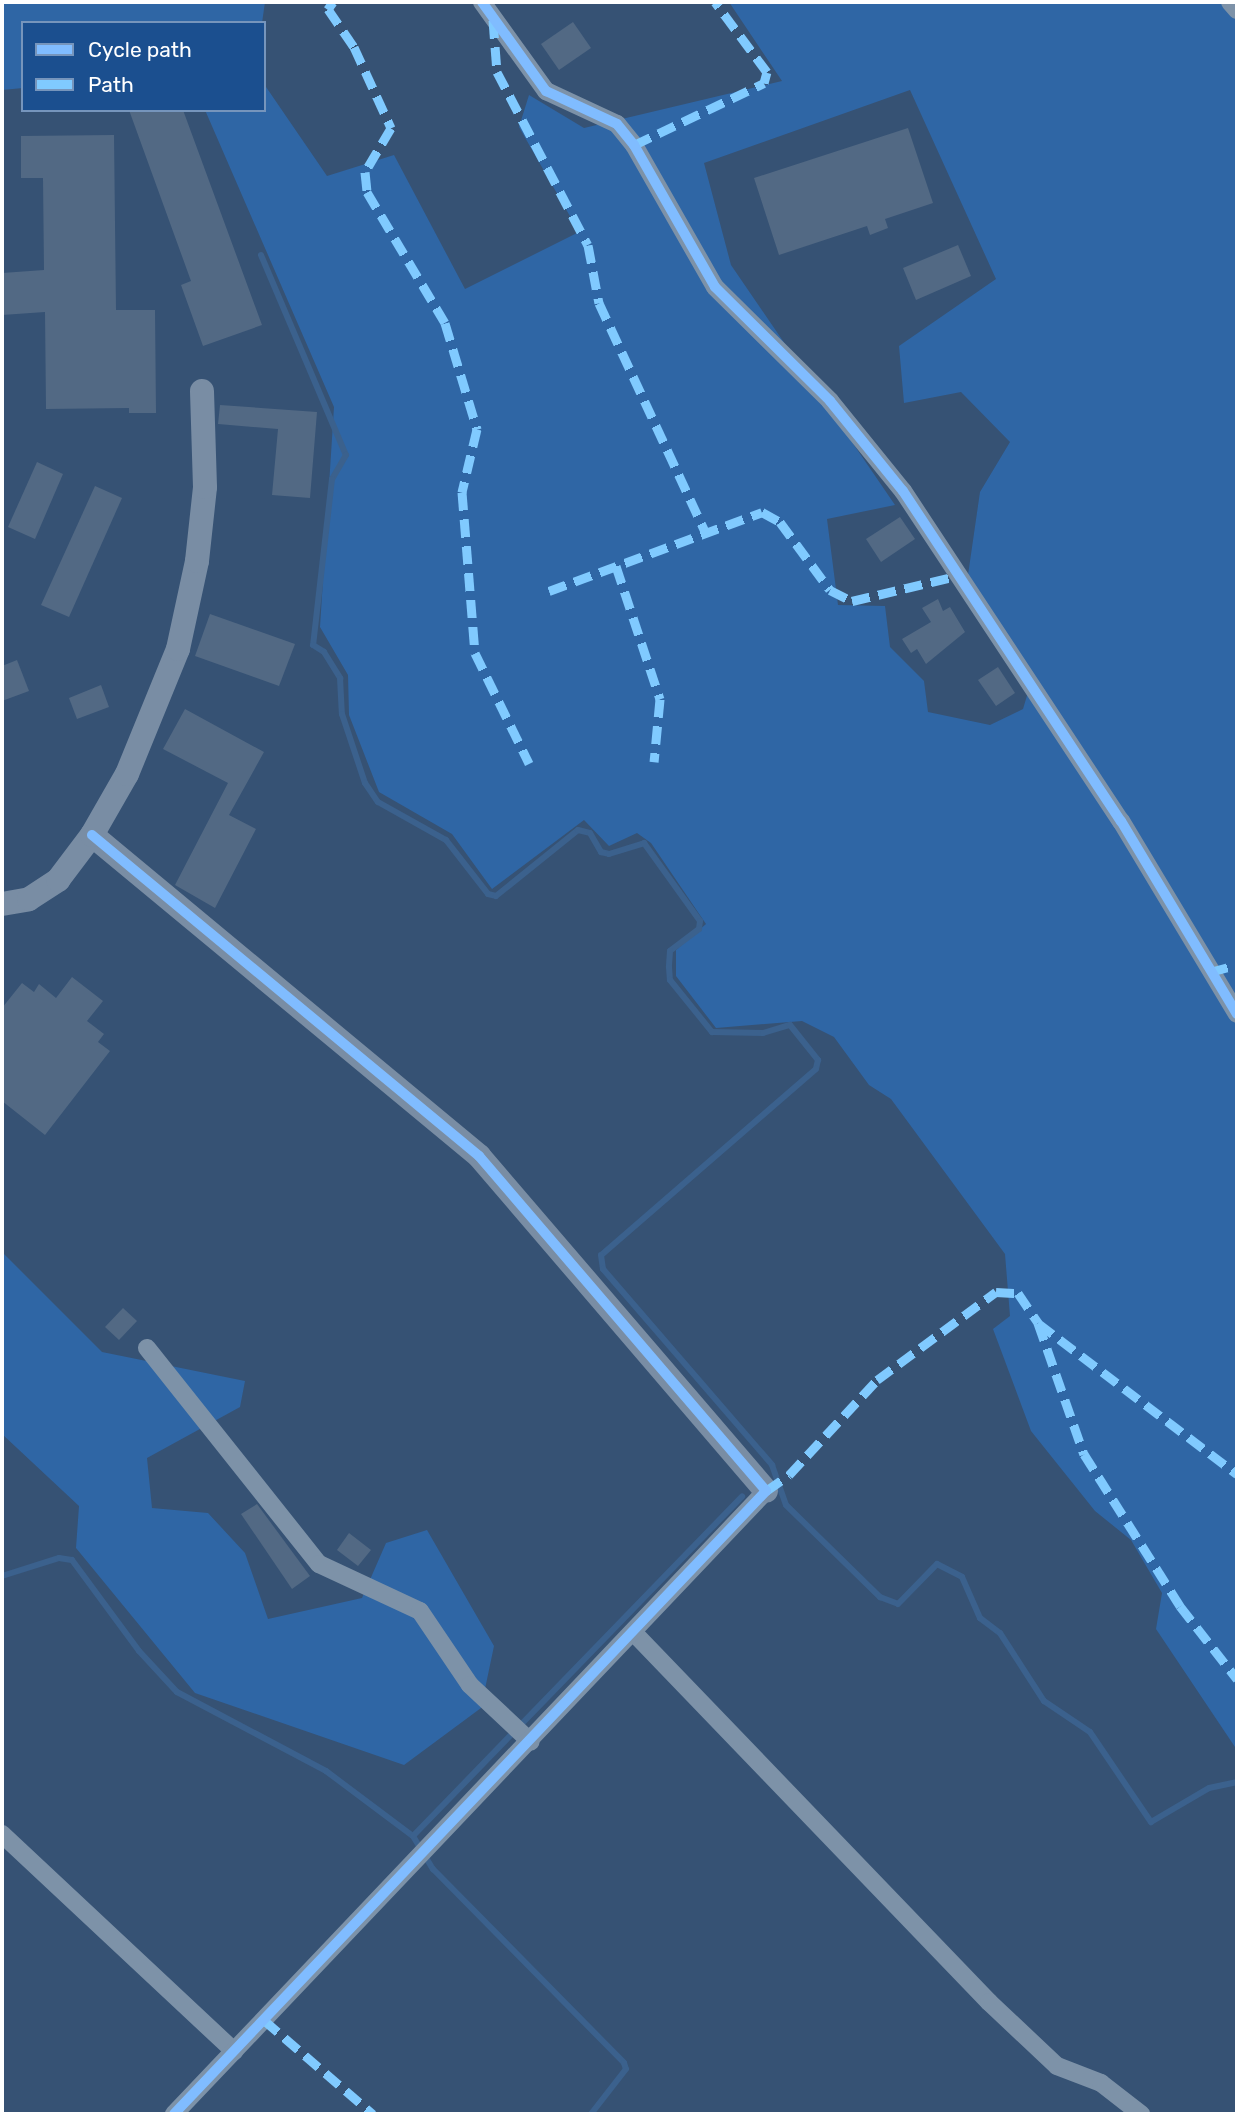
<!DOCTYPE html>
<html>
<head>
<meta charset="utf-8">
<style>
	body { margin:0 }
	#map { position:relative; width:1239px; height:2116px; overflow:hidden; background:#365274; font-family:Rubik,sans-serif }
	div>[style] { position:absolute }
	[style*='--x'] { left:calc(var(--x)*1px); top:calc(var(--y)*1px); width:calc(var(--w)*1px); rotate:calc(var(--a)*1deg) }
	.green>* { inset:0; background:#2f66a5 }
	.stream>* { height:6px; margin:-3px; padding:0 3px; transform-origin:3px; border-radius:3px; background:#3b618d }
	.building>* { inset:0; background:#526984 }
	.street>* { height:18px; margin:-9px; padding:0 9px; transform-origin:9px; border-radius:9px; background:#7d92a8 }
	.secondary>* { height:24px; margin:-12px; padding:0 12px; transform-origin:12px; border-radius:12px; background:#798da4 }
	.quiet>* { height:9px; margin-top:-4.5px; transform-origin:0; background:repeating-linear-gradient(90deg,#80caff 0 18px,transparent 0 27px) }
	.cycleway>* { height:10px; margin:-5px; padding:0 5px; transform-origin:5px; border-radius:5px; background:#80bcff }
	span { translate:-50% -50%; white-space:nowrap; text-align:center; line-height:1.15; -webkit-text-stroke:6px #1b4f8f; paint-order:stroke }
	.frame { position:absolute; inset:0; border:4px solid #fff; pointer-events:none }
	.legend { position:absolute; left:21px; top:21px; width:245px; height:91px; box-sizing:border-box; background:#1b4f8f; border:2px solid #7695bc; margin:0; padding:9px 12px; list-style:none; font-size:21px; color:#fff }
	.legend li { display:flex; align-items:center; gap:14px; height:35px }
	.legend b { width:35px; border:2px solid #7695bc }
</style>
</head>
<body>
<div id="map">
	<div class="green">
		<div style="clip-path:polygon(2px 2px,265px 2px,262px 23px,23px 23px,23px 88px,2px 90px)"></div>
		<div style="clip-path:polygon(evenodd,729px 2px,1237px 2px,1237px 1750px,1156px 1629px,1162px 1593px,1131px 1540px,1095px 1511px,1031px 1431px,993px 1329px,1010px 1316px,1005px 1254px,891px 1099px,869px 1085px,834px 1037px,802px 1021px,716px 1028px,676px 976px,676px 950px,706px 924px,651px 843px,637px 833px,609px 846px,584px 820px,492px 889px,452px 834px,379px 792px,349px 715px,348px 675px,320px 627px,334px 407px,205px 110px,264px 110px,264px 84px,327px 176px,394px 155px,465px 289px,579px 232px,519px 127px,529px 95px,584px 128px,782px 81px,729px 2px,910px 90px,996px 279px,899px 346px,904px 403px,961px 392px,1010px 442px,980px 492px,968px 575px,1032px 679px,1023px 709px,990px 725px,928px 712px,924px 681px,890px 647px,885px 606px,838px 605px,827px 519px,895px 505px,731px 265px,704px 163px,910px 90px)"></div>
		<div style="clip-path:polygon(2px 1252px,102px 1352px,245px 1381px,240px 1407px,147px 1458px,152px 1508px,208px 1513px,245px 1553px,268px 1619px,362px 1598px,386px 1543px,427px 1530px,494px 1646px,481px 1708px,404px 1765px,195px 1693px,76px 1548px,79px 1506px,2px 1434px)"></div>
	</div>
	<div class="stream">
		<div style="--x:261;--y:255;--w:217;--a:67"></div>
		<div style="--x:346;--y:455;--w:28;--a:120"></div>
		<div style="--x:332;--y:479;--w:167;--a:96.5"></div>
		<div style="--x:313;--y:645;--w:13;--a:32"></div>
		<div style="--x:324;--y:652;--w:31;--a:58"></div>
		<div style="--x:340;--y:678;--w:36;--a:87"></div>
		<div style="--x:342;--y:714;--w:73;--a:71.6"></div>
		<div style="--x:365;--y:783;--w:23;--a:56"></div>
		<div style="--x:378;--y:802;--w:78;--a:29.2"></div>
		<div style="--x:446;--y:840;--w:68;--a:52.1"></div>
		<div style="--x:488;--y:894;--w:8;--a:14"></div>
		<div style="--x:496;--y:896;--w:105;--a:-38.8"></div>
		<div style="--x:578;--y:830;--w:12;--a:14"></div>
		<div style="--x:590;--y:833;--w:22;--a:60"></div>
		<div style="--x:601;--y:852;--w:8;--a:14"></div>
		<div style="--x:609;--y:854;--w:37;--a:-17"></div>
		<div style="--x:644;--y:843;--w:96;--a:54.3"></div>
		<div style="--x:700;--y:921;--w:8;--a:97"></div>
		<div style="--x:699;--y:929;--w:36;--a:143"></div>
		<div style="--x:670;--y:951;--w:16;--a:94"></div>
		<div style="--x:669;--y:967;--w:13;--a:86"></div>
		<div style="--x:670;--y:980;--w:67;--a:51.1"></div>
		<div style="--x:712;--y:1032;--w:51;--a:1.1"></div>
		<div style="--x:763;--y:1033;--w:28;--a:-17"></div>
		<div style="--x:790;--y:1025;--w:45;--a:51.3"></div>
		<div style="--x:818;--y:1060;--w:9;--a:103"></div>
		<div style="--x:816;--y:1069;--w:284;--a:139.1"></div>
		<div style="--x:601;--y:1255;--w:14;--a:82"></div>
		<div style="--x:603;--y:1269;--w:259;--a:49.2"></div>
		<div style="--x:772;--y:1465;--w:42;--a:70.7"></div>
		<div style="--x:786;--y:1505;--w:132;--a:44.4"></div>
		<div style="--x:880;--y:1597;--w:19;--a:21"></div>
		<div style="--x:898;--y:1604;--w:56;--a:-45.7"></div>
		<div style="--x:937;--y:1564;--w:28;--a:27"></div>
		<div style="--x:962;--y:1577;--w:45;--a:66.3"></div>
		<div style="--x:980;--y:1618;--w:25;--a:37"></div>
		<div style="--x:1000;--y:1633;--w:81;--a:57.1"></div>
		<div style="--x:1044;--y:1701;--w:55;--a:34"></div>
		<div style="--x:1090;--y:1732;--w:109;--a:55.9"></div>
		<div style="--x:1151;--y:1822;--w:67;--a:-30.4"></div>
		<div style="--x:1209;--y:1788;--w:29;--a:-12"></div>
		<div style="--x:2;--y:1576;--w:60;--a:-17.5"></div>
		<div style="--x:59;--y:1558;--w:13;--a:9"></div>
		<div style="--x:72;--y:1560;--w:113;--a:53.6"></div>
		<div style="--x:139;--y:1651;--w:56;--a:47.2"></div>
		<div style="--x:177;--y:1692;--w:169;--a:27.9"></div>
		<div style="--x:326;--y:1771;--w:109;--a:36.8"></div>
		<div style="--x:413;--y:1836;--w:39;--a:59"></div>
		<div style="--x:433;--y:1869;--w:272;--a:45.4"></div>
		<div style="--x:624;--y:2063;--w:6;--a:72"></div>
		<div style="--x:626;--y:2069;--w:57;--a:127.9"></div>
		<div style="--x:413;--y:1836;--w:473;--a:-45.9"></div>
	</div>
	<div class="building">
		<div style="clip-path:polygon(573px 22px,591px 48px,559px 70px,541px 44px)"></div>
		<div style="clip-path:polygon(129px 110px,183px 110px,262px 325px,203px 346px,181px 285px,191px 281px)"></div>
		<div style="clip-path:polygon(908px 128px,933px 203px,885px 219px,888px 228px,870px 235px,867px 226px,779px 255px,754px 178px)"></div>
		<div style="clip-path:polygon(114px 135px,116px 310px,155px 310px,156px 413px,129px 413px,129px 408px,46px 409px,45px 312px,2px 315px,2px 273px,44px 270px,43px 178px,21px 178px,21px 136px)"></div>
		<div style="clip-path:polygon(958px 245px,971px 276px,916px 300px,903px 268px)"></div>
		<div style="clip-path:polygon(220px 405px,317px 412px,310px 498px,272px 495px,278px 429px,218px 424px)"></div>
		<div style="clip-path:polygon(37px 462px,63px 474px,35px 539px,8px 527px)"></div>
		<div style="clip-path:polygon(95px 486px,122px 498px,69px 617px,41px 605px)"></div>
		<div style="clip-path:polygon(900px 517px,915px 539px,881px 562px,866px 539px)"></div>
		<div style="clip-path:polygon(938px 599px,943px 611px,950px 607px,965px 632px,926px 664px,917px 649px,911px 653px,902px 639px,931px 622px,922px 608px)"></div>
		<div style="clip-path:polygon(210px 614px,295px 644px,279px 686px,195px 656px)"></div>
		<div style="clip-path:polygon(17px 660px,29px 691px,2px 701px,2px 666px)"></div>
		<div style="clip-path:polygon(998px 667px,1015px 693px,996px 706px,978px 680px)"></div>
		<div style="clip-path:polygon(101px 685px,109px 707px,77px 719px,69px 698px)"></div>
		<div style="clip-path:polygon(185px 709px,264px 752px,229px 815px,256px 829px,215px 908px,175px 885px,228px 783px,163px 749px)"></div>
		<div style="clip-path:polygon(72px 977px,103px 1001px,87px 1021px,104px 1034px,98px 1042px,110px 1051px,45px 1135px,2px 1101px,2px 1008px,22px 983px,34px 992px,39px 984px,56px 998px)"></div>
		<div style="clip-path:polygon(123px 1308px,137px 1321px,119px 1340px,105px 1327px)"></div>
		<div style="clip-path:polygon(257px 1504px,310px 1576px,292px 1589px,241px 1514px)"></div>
		<div style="clip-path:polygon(349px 1533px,371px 1550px,358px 1566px,337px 1550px)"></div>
	</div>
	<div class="street">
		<div style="--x:482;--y:2;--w:110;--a:54.3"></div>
		<div style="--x:546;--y:91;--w:78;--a:24.9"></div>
		<div style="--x:617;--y:124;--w:27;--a:51"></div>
		<div style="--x:634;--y:145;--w:163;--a:60.3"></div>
		<div style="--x:715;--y:287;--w:162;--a:44.7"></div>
		<div style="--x:830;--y:401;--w:116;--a:51"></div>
		<div style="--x:903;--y:491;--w:396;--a:56.6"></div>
		<div style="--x:1121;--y:821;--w:225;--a:59"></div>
		<div style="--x:1230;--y:2;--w:11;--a:49"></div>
		<div style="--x:147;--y:1348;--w:276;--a:51.5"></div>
		<div style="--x:319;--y:1564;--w:111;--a:25"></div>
		<div style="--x:420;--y:1611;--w:89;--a:56"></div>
		<div style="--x:470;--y:1685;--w:83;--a:43.1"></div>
		<div style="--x:635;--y:1634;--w:511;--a:46.11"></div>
		<div style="--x:989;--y:2002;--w:93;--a:43.3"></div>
		<div style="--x:1057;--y:2066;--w:47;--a:21.1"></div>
		<div style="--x:1101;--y:2083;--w:51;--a:37.8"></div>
		<div style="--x:2;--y:1834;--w:318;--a:43.1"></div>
		<div style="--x:174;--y:2114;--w:859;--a:-46.46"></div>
	</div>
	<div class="secondary">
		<div style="--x:92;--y:835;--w:503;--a:39.67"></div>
		<div style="--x:479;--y:1156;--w:441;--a:49.4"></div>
		<div style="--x:2;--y:904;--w:27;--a:-10"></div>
		<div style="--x:29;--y:899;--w:35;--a:-33"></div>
		<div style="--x:58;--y:880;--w:56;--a:-52.9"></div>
		<div style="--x:92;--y:835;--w:70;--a:-60.2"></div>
		<div style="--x:127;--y:774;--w:135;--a:-67.8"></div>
		<div style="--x:178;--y:649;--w:90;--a:-77.8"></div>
		<div style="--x:197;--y:561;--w:74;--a:-83.8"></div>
		<div style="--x:205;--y:487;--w:96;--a:-91.8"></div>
	</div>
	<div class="quiet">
		<div style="--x:333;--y:2;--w:9;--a:126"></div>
		<div style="--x:328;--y:9;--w:46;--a:55.6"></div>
		<div style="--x:354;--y:47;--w:89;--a:65.4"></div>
		<div style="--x:391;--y:128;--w:51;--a:120.6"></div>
		<div style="--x:365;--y:172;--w:20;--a:84"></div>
		<div style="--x:367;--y:192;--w:152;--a:59.2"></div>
		<div style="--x:445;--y:323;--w:111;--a:73.2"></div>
		<div style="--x:477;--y:429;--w:65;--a:103.4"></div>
		<div style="--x:462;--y:492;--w:162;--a:85.4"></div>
		<div style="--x:475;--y:653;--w:123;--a:63.9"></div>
		<div style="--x:493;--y:20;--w:52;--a:85.6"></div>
		<div style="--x:497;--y:72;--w:195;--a:62.3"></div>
		<div style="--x:588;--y:245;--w:59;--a:79.3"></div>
		<div style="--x:599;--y:303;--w:254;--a:65.1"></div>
		<div style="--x:634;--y:145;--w:144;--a:-25.5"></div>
		<div style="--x:764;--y:83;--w:11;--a:-75"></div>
		<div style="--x:767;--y:72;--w:87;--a:-126.6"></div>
		<div style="--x:616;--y:566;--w:140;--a:71.7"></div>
		<div style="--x:660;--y:699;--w:63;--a:95.4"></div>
		<div style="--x:549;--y:591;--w:227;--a:-20.3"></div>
		<div style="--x:762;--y:512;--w:21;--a:29"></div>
		<div style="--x:780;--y:522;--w:84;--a:53.7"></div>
		<div style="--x:830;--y:590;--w:25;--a:27"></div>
		<div style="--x:852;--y:601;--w:108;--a:-13.4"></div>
		<div style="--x:1210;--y:972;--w:28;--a:-15"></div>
		<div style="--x:1038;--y:1323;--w:139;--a:70.7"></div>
		<div style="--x:1084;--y:1454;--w:180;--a:57.7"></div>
		<div style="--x:1180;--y:1606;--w:93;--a:52"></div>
		<div style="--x:766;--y:1491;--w:28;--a:-35"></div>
		<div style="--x:789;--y:1475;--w:129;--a:-47.2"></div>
		<div style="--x:877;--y:1380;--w:148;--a:-36.5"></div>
		<div style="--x:996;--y:1292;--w:22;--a:3"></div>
		<div style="--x:1018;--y:1293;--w:36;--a:56"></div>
		<div style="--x:1038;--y:1323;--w:250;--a:37.2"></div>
		<div style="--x:264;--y:2020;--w:144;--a:40.8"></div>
	</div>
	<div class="cycleway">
		<div style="--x:482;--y:2;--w:110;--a:54.3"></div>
		<div style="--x:546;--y:91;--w:78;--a:24.9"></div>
		<div style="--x:617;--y:124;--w:27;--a:51"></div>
		<div style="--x:634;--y:145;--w:163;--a:60.3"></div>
		<div style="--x:715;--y:287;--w:162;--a:44.7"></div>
		<div style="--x:830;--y:401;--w:116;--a:51"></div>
		<div style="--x:903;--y:491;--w:396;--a:56.6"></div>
		<div style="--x:1121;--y:821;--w:225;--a:59"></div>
		<div style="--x:92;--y:835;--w:503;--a:39.67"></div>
		<div style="--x:479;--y:1156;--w:441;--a:49.4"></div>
		<div style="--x:766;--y:1491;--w:859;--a:133.54"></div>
	</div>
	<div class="frame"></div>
	<ul class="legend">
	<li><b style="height:9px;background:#80bcff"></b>Cycle path</li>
	<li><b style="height:9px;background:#80caff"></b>Path</li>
	</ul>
</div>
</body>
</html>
